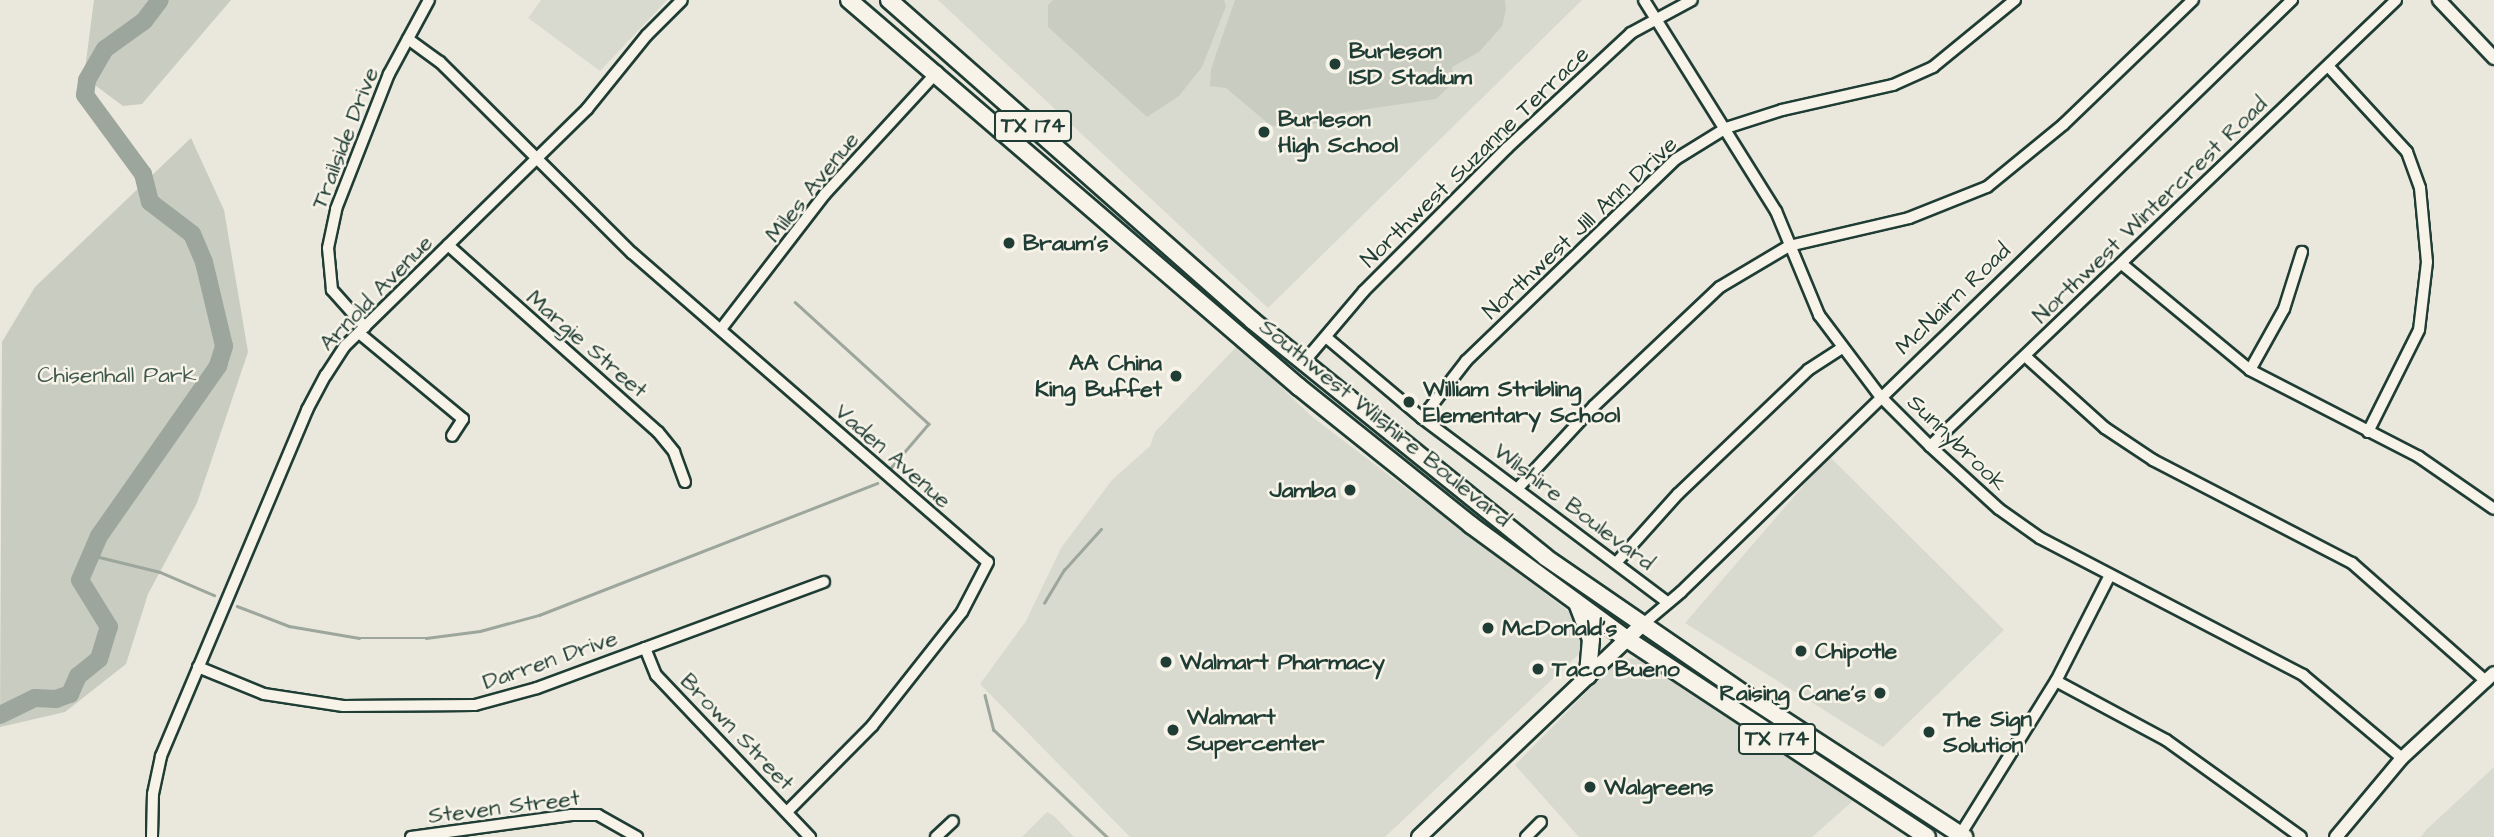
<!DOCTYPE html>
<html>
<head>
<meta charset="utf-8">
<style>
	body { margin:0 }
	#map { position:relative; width:2494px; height:837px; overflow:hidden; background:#eae8dd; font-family:"Architects Daughter",sans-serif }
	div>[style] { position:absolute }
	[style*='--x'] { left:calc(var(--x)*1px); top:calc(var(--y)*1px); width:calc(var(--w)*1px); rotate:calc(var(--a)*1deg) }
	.built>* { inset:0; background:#d9dacf }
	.green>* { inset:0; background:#c8ccc1 }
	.stream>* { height:2.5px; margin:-1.25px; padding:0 1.25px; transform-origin:1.25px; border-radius:1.25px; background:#9ca69c }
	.river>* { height:18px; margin:-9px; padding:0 9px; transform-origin:9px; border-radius:9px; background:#9ca69c }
	.roads { filter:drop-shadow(2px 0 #1f3d34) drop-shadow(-2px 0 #1f3d34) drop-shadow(0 2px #1f3d34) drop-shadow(0 -2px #1f3d34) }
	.minor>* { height:10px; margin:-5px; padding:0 5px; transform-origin:5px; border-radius:5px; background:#f7f3e8 }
	.tertiary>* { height:12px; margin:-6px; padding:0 6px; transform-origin:6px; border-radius:6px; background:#f7f3e8 }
	.secondary>* { height:14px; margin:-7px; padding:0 7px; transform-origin:7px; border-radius:7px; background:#f7f3e8 }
	.primary>* { height:16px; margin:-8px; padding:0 8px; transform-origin:8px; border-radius:8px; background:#f7f3e8 }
	.dots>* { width:19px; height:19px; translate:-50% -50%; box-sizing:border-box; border:4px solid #f7f3e8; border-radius:50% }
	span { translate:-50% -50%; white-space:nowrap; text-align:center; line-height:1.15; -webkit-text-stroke:5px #f7f3e8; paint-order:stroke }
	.shield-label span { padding:2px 5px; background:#f7f3e8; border:2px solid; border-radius:5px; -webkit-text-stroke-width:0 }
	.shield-label { font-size:21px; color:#1f3d34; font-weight:700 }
	.poi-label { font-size:23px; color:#1f3d34; font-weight:700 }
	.left { translate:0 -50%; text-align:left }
	.right { translate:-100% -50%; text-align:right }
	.street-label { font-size:23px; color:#1f3d34 }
	.park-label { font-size:23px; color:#415a50 }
</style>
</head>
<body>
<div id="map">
	<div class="built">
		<div style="clip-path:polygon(541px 0,667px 0,600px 71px,528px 18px)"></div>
		<div style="clip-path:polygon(938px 0,1582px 0,1268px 308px)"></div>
		<div style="clip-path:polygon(1238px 345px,1311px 416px,1580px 620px,1585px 643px,1578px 655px,1385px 837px,1130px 837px,980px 684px,1026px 621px,1061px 548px,1112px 480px,1150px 446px,1155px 432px)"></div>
		<div style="clip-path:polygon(1829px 456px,2004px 630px,1883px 747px,1685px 623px)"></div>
		<div style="clip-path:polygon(1620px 658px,1638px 659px,1853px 801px,1812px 837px,1579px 837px,1515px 765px)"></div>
		<div style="clip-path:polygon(2494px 767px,2494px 837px,2421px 837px,2427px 829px)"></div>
		<div style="clip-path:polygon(1047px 812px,1054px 816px,1074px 837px,1022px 837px)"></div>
	</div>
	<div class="green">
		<div style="clip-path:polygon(94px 0,231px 0,142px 104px,123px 106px,84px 77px)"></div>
		<div style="clip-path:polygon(1053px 0,1224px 0,1226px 6px,1202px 67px,1179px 96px,1147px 117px,1048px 27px,1048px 5px)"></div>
		<div style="clip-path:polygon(1235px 0,1505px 0,1506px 10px,1502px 26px,1479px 52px,1452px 67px,1454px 82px,1436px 99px,1327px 115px,1327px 122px,1284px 128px,1270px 125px,1226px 88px,1210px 86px,1211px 69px)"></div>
		<div style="clip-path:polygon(191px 138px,224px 210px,248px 352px,197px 503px,148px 594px,126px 664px,65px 712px,0 727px,2px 342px,35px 287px)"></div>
	</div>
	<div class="stream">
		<div style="--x:795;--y:302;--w:181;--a:42.3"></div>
		<div style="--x:929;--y:424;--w:57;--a:130.7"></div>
		<div style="--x:91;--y:555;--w:71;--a:13.8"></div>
		<div style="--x:160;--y:572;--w:59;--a:23.1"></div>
		<div style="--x:1044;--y:603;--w:39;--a:-59"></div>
		<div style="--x:1064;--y:570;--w:55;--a:-47.9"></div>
		<div style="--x:237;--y:606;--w:56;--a:21"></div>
		<div style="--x:289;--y:626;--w:71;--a:9.7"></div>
		<div style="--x:359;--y:638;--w:67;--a:0"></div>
		<div style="--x:426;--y:638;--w:54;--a:-7.4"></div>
		<div style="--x:480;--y:631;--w:61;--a:-15.2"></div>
		<div style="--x:539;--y:615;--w:363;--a:-21.3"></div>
		<div style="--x:985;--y:695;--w:36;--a:76"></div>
		<div style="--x:994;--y:730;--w:156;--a:43.4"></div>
	</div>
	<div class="river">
		<div style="--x:0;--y:715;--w:39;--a:-26"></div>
		<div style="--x:35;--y:698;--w:21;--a:3"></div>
		<div style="--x:56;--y:699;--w:15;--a:-20"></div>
		<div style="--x:70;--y:694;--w:20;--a:-66"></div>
		<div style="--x:78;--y:676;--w:27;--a:-39"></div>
		<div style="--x:99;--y:659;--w:34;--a:-73"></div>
		<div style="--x:109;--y:627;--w:55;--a:-121.7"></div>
		<div style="--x:80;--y:580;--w:48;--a:-66.6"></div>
		<div style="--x:99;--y:536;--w:208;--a:-55"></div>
		<div style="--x:218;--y:366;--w:21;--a:-73"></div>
		<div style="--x:224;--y:346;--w:86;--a:-103.4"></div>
		<div style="--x:204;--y:262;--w:30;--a:-113"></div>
		<div style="--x:192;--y:234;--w:53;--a:-142.7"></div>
		<div style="--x:150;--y:202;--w:29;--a:-104"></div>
		<div style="--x:143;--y:174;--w:98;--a:-126.3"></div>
		<div style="--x:85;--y:95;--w:15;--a:-82"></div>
		<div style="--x:87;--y:80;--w:36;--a:-60"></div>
		<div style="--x:105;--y:49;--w:48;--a:-35.7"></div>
		<div style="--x:144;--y:21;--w:26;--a:-53"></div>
	</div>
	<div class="roads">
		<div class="minor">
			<div style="--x:1644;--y:0;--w:249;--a:58"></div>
			<div style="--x:1776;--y:211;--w:113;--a:67.5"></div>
			<div style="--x:1819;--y:315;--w:101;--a:53"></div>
			<div style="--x:1880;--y:396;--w:71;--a:45"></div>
			<div style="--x:1930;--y:446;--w:93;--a:42.4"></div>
			<div style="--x:1999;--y:509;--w:50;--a:35.3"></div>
			<div style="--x:2040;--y:538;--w:297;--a:27.5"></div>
			<div style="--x:2303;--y:675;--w:129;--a:40"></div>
			<div style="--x:408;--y:39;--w:39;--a:36"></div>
			<div style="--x:440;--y:62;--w:271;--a:44.9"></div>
			<div style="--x:632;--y:253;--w:471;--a:41"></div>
			<div style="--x:988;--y:562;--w:56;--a:117.5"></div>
			<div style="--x:962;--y:612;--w:145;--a:128.3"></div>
			<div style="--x:872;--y:726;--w:121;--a:134.7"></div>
			<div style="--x:2328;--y:66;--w:117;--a:47.4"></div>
			<div style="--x:2407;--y:152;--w:38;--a:70"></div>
			<div style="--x:2420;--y:188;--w:74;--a:84.6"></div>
			<div style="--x:2427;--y:262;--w:68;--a:96.7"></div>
			<div style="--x:2419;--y:330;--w:114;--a:116.6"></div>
			<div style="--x:448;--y:245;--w:281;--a:41.7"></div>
			<div style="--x:658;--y:432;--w:26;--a:51"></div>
			<div style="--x:674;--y:452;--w:32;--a:70"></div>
			<div style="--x:2122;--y:264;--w:166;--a:39.6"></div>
			<div style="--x:2250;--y:370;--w:190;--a:27.2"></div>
			<div style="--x:2419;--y:457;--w:91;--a:34.7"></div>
			<div style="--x:365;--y:327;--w:50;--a:-131.7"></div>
			<div style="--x:332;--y:290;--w:42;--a:-95.4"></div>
			<div style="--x:328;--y:248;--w:40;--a:-78"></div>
			<div style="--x:336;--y:209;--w:145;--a:-68.6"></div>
			<div style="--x:389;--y:74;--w:84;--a:-61.6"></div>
			<div style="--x:721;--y:329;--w:170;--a:-52.4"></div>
			<div style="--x:825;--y:194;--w:166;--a:-47.4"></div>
			<div style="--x:359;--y:333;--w:135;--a:39.6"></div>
			<div style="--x:463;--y:419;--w:20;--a:123"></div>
			<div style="--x:1327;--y:338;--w:124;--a:40.1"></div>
			<div style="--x:1422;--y:418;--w:306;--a:36.9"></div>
			<div style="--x:2025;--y:356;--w:108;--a:42"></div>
			<div style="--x:2105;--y:428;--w:58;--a:33.7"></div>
			<div style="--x:2153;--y:460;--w:224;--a:27.4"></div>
			<div style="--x:2352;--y:563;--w:179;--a:41.4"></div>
			<div style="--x:1303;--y:363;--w:94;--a:-49.7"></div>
			<div style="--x:1364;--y:291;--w:202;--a:-45"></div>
			<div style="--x:1507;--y:148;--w:169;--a:-42.8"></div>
			<div style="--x:1631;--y:33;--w:69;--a:-28.4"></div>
			<div style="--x:2250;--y:370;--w:70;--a:-60.9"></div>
			<div style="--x:2284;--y:309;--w:60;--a:-72.5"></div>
			<div style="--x:1422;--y:418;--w:72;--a:-52.3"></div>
			<div style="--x:1466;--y:361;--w:291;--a:-43.9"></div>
			<div style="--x:1676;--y:159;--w:59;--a:-31.8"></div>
			<div style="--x:1726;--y:128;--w:59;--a:-17.8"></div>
			<div style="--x:1782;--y:110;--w:114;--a:-12.7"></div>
			<div style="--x:1893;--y:85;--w:44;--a:-24.2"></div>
			<div style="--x:1933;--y:67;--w:106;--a:-39.3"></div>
			<div style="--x:1930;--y:446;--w:645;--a:-43.74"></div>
			<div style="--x:1518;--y:488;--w:112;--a:-47.2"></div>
			<div style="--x:1594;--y:406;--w:173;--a:-43.4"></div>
			<div style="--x:1720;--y:287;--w:80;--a:-30.7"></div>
			<div style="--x:1789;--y:246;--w:123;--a:-13.1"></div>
			<div style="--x:1909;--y:218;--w:84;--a:-21.7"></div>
			<div style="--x:1987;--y:187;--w:99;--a:-39.3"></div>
			<div style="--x:2064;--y:124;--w:179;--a:-43.9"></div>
			<div style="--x:1616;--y:563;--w:93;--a:-48.1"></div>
			<div style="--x:1678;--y:494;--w:180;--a:-43.6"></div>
			<div style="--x:1808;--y:370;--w:40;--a:-32.9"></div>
			<div style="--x:1642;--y:625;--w:51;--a:-40.2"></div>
			<div style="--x:1681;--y:592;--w:851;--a:-44.1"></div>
			<div style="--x:645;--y:648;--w:29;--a:68"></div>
			<div style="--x:656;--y:675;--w:224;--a:46.5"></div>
			<div style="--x:198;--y:667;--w:71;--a:22.2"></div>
			<div style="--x:264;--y:694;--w:80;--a:8.6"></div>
			<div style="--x:343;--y:706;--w:132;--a:-0.4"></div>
			<div style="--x:475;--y:705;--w:64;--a:-15.3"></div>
			<div style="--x:537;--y:688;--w:306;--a:-20.3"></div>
			<div style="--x:2056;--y:681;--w:125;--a:28.2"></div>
			<div style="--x:2166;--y:740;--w:166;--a:35.7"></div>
			<div style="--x:1960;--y:835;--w:181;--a:-58.1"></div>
			<div style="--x:2056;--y:681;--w:119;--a:-63"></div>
			<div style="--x:152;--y:837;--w:43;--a:-88.7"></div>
			<div style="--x:153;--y:794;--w:39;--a:-78"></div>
			<div style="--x:161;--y:756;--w:376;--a:-67.1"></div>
			<div style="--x:307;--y:410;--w:40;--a:-62"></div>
			<div style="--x:326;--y:375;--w:35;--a:-57"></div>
			<div style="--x:345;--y:346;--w:339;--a:-44.4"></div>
			<div style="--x:587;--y:109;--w:95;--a:-51"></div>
			<div style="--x:647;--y:35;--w:49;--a:-45"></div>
			<div style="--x:411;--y:837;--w:162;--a:-7.8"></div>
			<div style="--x:571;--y:815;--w:27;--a:0"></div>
			<div style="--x:598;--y:815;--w:45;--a:29.4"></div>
			<div style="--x:936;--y:837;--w:23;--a:-43"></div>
			<div style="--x:1526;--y:837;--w:21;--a:-45"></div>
		</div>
		<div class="tertiary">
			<div style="--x:2439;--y:0;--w:80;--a:46.5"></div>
			<div style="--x:2336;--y:837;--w:103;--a:-50.1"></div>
			<div style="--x:2402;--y:758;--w:125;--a:-42.7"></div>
		</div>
		<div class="secondary">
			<div style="--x:1419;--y:837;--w:308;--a:-43.6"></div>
		</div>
		<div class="primary">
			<div style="--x:849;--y:0;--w:594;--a:40.7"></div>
			<div style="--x:1299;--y:387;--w:221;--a:38.7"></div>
			<div style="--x:1471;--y:525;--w:193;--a:36.2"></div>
			<div style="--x:1627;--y:639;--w:359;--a:33.4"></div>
			<div style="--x:889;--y:0;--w:485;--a:41.4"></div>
			<div style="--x:1253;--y:321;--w:375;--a:38.9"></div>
			<div style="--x:1545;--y:557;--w:245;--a:34.5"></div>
			<div style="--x:1747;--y:696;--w:259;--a:33"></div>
			<div style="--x:1577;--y:603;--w:39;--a:69"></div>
			<div style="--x:1591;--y:639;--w:37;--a:95"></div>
		</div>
	</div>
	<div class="dots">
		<div style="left:1335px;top:64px;background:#1f3d34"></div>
		<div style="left:1264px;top:132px;background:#1f3d34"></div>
		<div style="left:1009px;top:243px;background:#1f3d34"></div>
		<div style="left:1176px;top:376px;background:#1f3d34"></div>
		<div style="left:1409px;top:402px;background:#1f3d34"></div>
		<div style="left:1350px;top:490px;background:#1f3d34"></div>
		<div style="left:1488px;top:628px;background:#1f3d34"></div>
		<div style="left:1801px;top:651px;background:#1f3d34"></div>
		<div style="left:1166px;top:662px;background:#1f3d34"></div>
		<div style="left:1538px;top:669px;background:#1f3d34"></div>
		<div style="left:1880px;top:693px;background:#1f3d34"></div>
		<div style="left:1173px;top:730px;background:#1f3d34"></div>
		<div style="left:1929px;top:732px;background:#1f3d34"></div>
		<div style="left:1590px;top:787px;background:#1f3d34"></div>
	</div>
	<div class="shield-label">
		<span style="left:1033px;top:126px">TX 174</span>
		<span style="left:1777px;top:739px">TX 174</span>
	</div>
	<div class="poi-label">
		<span class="left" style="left:1349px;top:64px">Burleson<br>ISD Stadium</span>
		<span class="left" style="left:1278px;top:132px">Burleson<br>High School</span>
		<span class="left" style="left:1023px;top:243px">Braum's</span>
		<span class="right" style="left:1162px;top:376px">AA China<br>King Buffet</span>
		<span class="left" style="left:1423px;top:402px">William Stribling<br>Elementary School</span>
		<span class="right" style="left:1336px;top:490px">Jamba</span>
		<span class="left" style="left:1502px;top:628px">McDonald's</span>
		<span class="left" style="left:1815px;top:651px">Chipotle</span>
		<span class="left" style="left:1180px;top:662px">Walmart Pharmacy</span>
		<span class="left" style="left:1552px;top:669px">Taco Bueno</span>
		<span class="right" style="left:1866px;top:693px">Raising Cane's</span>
		<span class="left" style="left:1187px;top:730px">Walmart<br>Supercenter</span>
		<span class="left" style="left:1943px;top:732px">The Sign<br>Solution</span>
		<span class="left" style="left:1604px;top:787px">Walgreens</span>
	</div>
	<div class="street-label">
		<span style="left:345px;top:138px;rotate:-69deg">Trailside Drive</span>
		<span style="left:1475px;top:157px;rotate:-44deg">Northwest Suzanne Terrace</span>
		<span style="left:812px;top:187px;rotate:-51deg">Miles Avenue</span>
		<span style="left:2150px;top:210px;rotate:-44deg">Northwest Wintercrest Road</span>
		<span style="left:1580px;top:228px;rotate:-43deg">Northwest Jill Ann Drive</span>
		<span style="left:376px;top:293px;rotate:-46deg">Arnold Avenue</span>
		<span style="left:1953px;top:299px;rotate:-44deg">McNairn Road</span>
		<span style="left:587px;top:344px;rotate:41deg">Margie Street</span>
		<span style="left:1385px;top:423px;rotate:39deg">Southwest Wilshire Boulevard</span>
		<span style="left:1957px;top:443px;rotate:44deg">Sunnybrook</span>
		<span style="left:893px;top:456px;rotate:41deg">Vaden Avenue</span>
		<span style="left:1574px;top:507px;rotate:37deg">Wilshire Boulevard</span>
		<span style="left:550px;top:660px;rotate:-19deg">Darren Drive</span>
		<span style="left:737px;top:732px;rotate:46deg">Brown Street</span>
		<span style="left:504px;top:807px;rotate:-7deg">Steven Street</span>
	</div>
	<div class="park-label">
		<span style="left:117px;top:375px">Chisenhall Park</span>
	</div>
</div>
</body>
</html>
